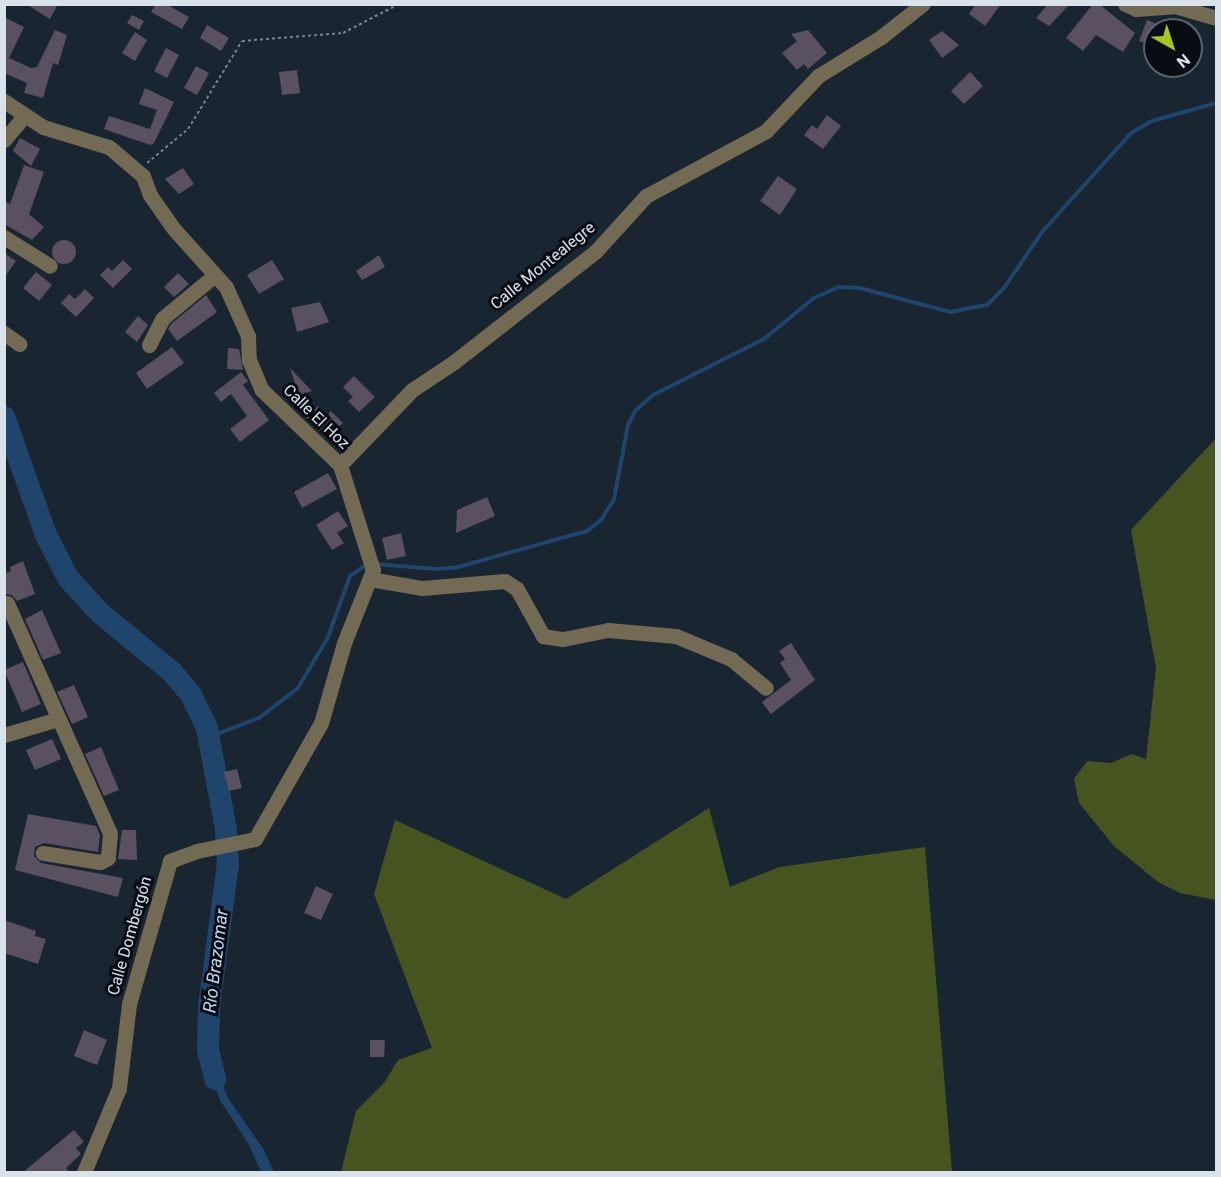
<!DOCTYPE html>
<html>
<head>
<meta charset="utf-8">
<style>
	body { margin:0 }
	#map { position:relative; width:1221px; height:1177px; overflow:hidden; background:#192531; font-family:Roboto,sans-serif }
	div>[style] { position:absolute }
	[style*='--x'] { left:calc(var(--x)*1px); top:calc(var(--y)*1px); width:calc(var(--w)*1px); rotate:calc(var(--a)*1deg) }
	.forest>* { inset:0; background:#46551f }
	.water>* { inset:0; background:#20456c }
	.stream>* { height:4px; margin:-2px; padding:0 2px; transform-origin:2px; border-radius:2px; background:#20456c }
	.river>* { height:22px; margin:-11px; padding:0 11px; transform-origin:11px; border-radius:11px; background:#20456c }
	.building>* { inset:0; background:#595060 }
	.round { border-radius:50% }
	.path>* { height:2px; margin-top:-1px; transform-origin:0; background:repeating-linear-gradient(90deg,#77818b 0 3px,transparent 0 6px) }
	.minor>* { height:15px; margin:-7.5px; padding:0 7.5px; transform-origin:7.5px; border-radius:7.5px; background:#726a53 }
	span { translate:-50% -50%; white-space:nowrap; text-align:center; line-height:1.15; -webkit-text-stroke:6px #080d13; paint-order:stroke }
	.street-label { font-size:16px; color:#dae2ea }
	.water-label { font-size:18px; color:#c0d7f1; font-style:italic }
	.frame { position:absolute; inset:0; border:6px solid #dae2ea; pointer-events:none }
	.north { position:absolute; left:1143px; top:18px; width:60px; height:60px; box-sizing:border-box; background:#080d13; border:2px solid #5c6269; border-radius:50%; rotate:141deg; font-size:16px; font-weight:700; line-height:24px; text-align:center; color:#dae2ea }
	.north::after { content:''; display:block; margin:auto; width:21px; height:27px; background:#a8c71c; clip-path:polygon(50% 0,100% 100%,50% 72%,0 100%) }
</style>
</head>
<body>
<div id="map">
	<div class="forest">
		<div style="clip-path:polygon(1216px 438px,1216px 900px,1180px 893px,1158px 882px,1114px 846px,1079px 803px,1074px 779px,1087px 761px,1111px 763px,1132px 754px,1146px 759px,1156px 668px,1131px 530px)"></div>
		<div style="clip-path:polygon(709px 808px,730px 887px,779px 867px,925px 847px,952px 1172px,341px 1172px,356px 1111px,384px 1083px,398px 1060px,432px 1048px,374px 894px,395px 820px,566px 899px)"></div>
	</div>
	<div class="water">
		<div style="clip-path:polygon(208px 1050px,228px 1098px,264px 1150px,274px 1172px,261px 1172px,249px 1145px,220px 1100px,210px 1072px)"></div>
	</div>
	<div class="stream">
		<div style="--x:375;--y:564;--w:62;--a:4.6"></div>
		<div style="--x:437;--y:569;--w:21;--a:-5"></div>
		<div style="--x:458;--y:567;--w:134;--a:-15.6"></div>
		<div style="--x:587;--y:531;--w:18;--a:-38"></div>
		<div style="--x:601;--y:520;--w:25;--a:-58"></div>
		<div style="--x:614;--y:499;--w:75;--a:-79.3"></div>
		<div style="--x:628;--y:425;--w:16;--a:-63"></div>
		<div style="--x:635;--y:411;--w:24;--a:-42"></div>
		<div style="--x:653;--y:395;--w:124;--a:-26.8"></div>
		<div style="--x:764;--y:339;--w:65;--a:-39.4"></div>
		<div style="--x:814;--y:298;--w:27;--a:-24"></div>
		<div style="--x:839;--y:287;--w:21;--a:3"></div>
		<div style="--x:860;--y:288;--w:93;--a:14.9"></div>
		<div style="--x:950;--y:312;--w:38;--a:-11"></div>
		<div style="--x:987;--y:305;--w:24;--a:-45"></div>
		<div style="--x:1004;--y:288;--w:68;--a:-55.8"></div>
		<div style="--x:1042;--y:232;--w:133;--a:-48"></div>
		<div style="--x:1131;--y:133;--w:24;--a:-30"></div>
		<div style="--x:1152;--y:121;--w:66;--a:-15.7"></div>
		<div style="--x:209;--y:737;--w:53;--a:-20.8"></div>
		<div style="--x:259;--y:718;--w:49;--a:-37.6"></div>
		<div style="--x:298;--y:688;--w:59;--a:-59.5"></div>
		<div style="--x:328;--y:637;--w:65;--a:-70.2"></div>
		<div style="--x:350;--y:576;--w:21;--a:-35"></div>
	</div>
	<div class="river">
		<div style="--x:4;--y:417;--w:125;--a:70.4"></div>
		<div style="--x:46;--y:535;--w:48;--a:62.9"></div>
		<div style="--x:68;--y:578;--w:47;--a:47.6"></div>
		<div style="--x:100;--y:613;--w:93;--a:39.3"></div>
		<div style="--x:172;--y:672;--w:30;--a:50"></div>
		<div style="--x:191;--y:695;--w:37;--a:64"></div>
		<div style="--x:207;--y:728;--w:104;--a:79.4"></div>
		<div style="--x:226;--y:830;--w:34;--a:87"></div>
		<div style="--x:228;--y:864;--w:144;--a:97.6"></div>
		<div style="--x:209;--y:1007;--w:43;--a:91.3"></div>
		<div style="--x:208;--y:1050;--w:30;--a:76"></div>
	</div>
	<div class="building">
		<div style="clip-path:polygon(26px 4px,58px 4px,50px 19px)"></div>
		<div style="clip-path:polygon(156px 4px,166px 4px,189px 17px,182px 29px,151px 12px)"></div>
		<div style="clip-path:polygon(976px 4px,1001px 4px,985px 26px,969px 14px)"></div>
		<div style="clip-path:polygon(1048px 4px,1070px 4px,1049px 26px,1036px 18px)"></div>
		<div style="clip-path:polygon(1093px 4px,1099px 4px,1135px 33px,1123px 52px,1096px 35px,1083px 51px,1066px 38px)"></div>
		<div style="clip-path:polygon(132px 15px,144px 21px,139px 30px,127px 23px)"></div>
		<div style="clip-path:polygon(4px 17px,24px 27px,9px 58px,31px 68px,37px 67px,55px 30px,67px 35px,58px 65px,53px 63px,43px 98px,24px 93px,27px 83px,4px 73px)"></div>
		<div style="clip-path:polygon(1147px 20px,1159px 25px,1151px 45px,1139px 41px)"></div>
		<div style="clip-path:polygon(207px 25px,229px 38px,221px 51px,200px 38px)"></div>
		<div style="clip-path:polygon(808px 30px,827px 53px,808px 69px,804px 64px,797px 70px,782px 53px,797px 41px,791px 34px)"></div>
		<div style="clip-path:polygon(942px 31px,959px 45px,942px 58px,929px 40px)"></div>
		<div style="clip-path:polygon(135px 32px,147px 40px,135px 61px,122px 53px)"></div>
		<div style="clip-path:polygon(166px 48px,179px 55px,167px 78px,154px 71px)"></div>
		<div style="clip-path:polygon(196px 66px,209px 73px,197px 95px,184px 88px)"></div>
		<div style="clip-path:polygon(297px 70px,300px 93px,282px 95px,279px 72px)"></div>
		<div style="clip-path:polygon(970px 72px,983px 86px,964px 104px,951px 91px)"></div>
		<div style="clip-path:polygon(145px 88px,174px 102px,154px 143px,150px 145px,104px 129px,109px 116px,150px 129px,157px 110px,139px 104px)"></div>
		<div style="clip-path:polygon(827px 115px,841px 126px,823px 149px,804px 135px,812px 125px,817px 129px)"></div>
		<div style="clip-path:polygon(20px 138px,40px 149px,31px 166px,13px 151px)"></div>
		<div style="clip-path:polygon(24px 165px,44px 172px,29px 214px,44px 227px,32px 240px,4px 224px,4px 201px,10px 204px)"></div>
		<div style="clip-path:polygon(183px 168px,194px 184px,179px 194px,165px 179px)"></div>
		<div style="clip-path:polygon(778px 176px,797px 189px,780px 215px,760px 201px)"></div>
		<div class="round" style="left:52px;top:240px;width:24px;height:24px"></div>
		<div style="clip-path:polygon(4px 253px,16px 261px,4px 278px)"></div>
		<div style="clip-path:polygon(379px 255px,385px 267px,362px 280px,356px 271px)"></div>
		<div style="clip-path:polygon(123px 260px,132px 269px,113px 288px,100px 275px,108px 267px,112px 271px)"></div>
		<div style="clip-path:polygon(272px 260px,284px 279px,259px 294px,247px 275px)"></div>
		<div style="clip-path:polygon(36px 272px,52px 285px,39px 301px,23px 288px)"></div>
		<div style="clip-path:polygon(178px 273px,189px 284px,174px 297px,164px 287px)"></div>
		<div style="clip-path:polygon(85px 289px,94px 298px,76px 317px,61px 303px,69px 294px,75px 299px)"></div>
		<div style="clip-path:polygon(206px 295px,217px 312px,177px 341px,168px 329px,171px 324px)"></div>
		<div style="clip-path:polygon(320px 302px,329px 322px,297px 332px,291px 308px)"></div>
		<div style="clip-path:polygon(138px 316px,148px 325px,137px 342px,125px 332px)"></div>
		<div style="clip-path:polygon(172px 347px,184px 363px,147px 389px,136px 373px)"></div>
		<div style="clip-path:polygon(228px 348px,239px 349px,243px 370px,227px 369px)"></div>
		<div style="clip-path:polygon(290px 368px,312px 391px,299px 395px)"></div>
		<div style="clip-path:polygon(241px 372px,248px 381px,243px 385px,269px 420px,240px 442px,230px 429px,247px 416px,231px 394px,221px 402px,214px 393px)"></div>
		<div style="clip-path:polygon(354px 376px,375px 397px,359px 412px,348px 401px,353px 397px,343px 387px)"></div>
		<div style="clip-path:polygon(318px 406px,327px 416px,331px 411px,343px 423px,326px 438px,306px 417px)"></div>
		<div style="clip-path:polygon(328px 473px,337px 489px,302px 508px,294px 492px)"></div>
		<div style="clip-path:polygon(487px 497px,495px 516px,456px 533px,457px 510px)"></div>
		<div style="clip-path:polygon(338px 511px,348px 526px,337px 533px,344px 543px,332px 550px,316px 525px)"></div>
		<div style="clip-path:polygon(401px 533px,406px 556px,387px 560px,382px 538px)"></div>
		<div style="clip-path:polygon(23px 561px,35px 594px,17px 601px,12px 595px,4px 594px,4px 574px,11px 571px,10px 567px)"></div>
		<div style="clip-path:polygon(42px 610px,61px 653px,43px 660px,25px 619px)"></div>
		<div style="clip-path:polygon(791px 643px,815px 680px,771px 714px,762px 702px,791px 680px,780px 663px,785px 659px,779px 651px)"></div>
		<div style="clip-path:polygon(23px 662px,41px 704px,22px 712px,4px 670px)"></div>
		<div style="clip-path:polygon(74px 685px,88px 717px,72px 724px,57px 692px)"></div>
		<div style="clip-path:polygon(52px 739px,61px 759px,35px 770px,26px 750px)"></div>
		<div style="clip-path:polygon(101px 747px,119px 790px,104px 796px,85px 754px)"></div>
		<div style="clip-path:polygon(237px 769px,242px 788px,229px 791px,224px 772px)"></div>
		<div style="clip-path:polygon(28px 814px,96px 826px,100px 835px,98px 852px,44px 843px,35px 847px,34px 856px,41px 863px,123px 878px,118px 897px,15px 870px)"></div>
		<div style="clip-path:polygon(122px 830px,136px 830px,137px 860px,118px 859px)"></div>
		<div style="clip-path:polygon(316px 886px,333px 894px,321px 920px,304px 913px)"></div>
		<div style="clip-path:polygon(4px 920px,36px 931px,35px 936px,46px 939px,38px 964px,4px 953px)"></div>
		<div style="clip-path:polygon(84px 1030px,107px 1040px,97px 1065px,74px 1056px)"></div>
		<div style="clip-path:polygon(370px 1040px,385px 1040px,384px 1057px,370px 1057px)"></div>
		<div style="clip-path:polygon(74px 1130px,84px 1142px,76px 1148px,81px 1154px,66px 1168px,70px 1173px,22px 1173px)"></div>
	</div>
	<div class="path">
		<div style="--x:147;--y:163;--w:53;--a:-39.7"></div>
		<div style="--x:188;--y:129;--w:103;--a:-58.5"></div>
		<div style="--x:242;--y:41;--w:101;--a:-4.5"></div>
		<div style="--x:343;--y:33;--w:63;--a:-27.4"></div>
	</div>
	<div class="minor">
		<div style="--x:1125;--y:4;--w:12;--a:24"></div>
		<div style="--x:1136;--y:9;--w:39;--a:-4"></div>
		<div style="--x:1175;--y:6;--w:43;--a:16.3"></div>
		<div style="--x:4;--y:101;--w:47;--a:33.7"></div>
		<div style="--x:43;--y:127;--w:69;--a:16.9"></div>
		<div style="--x:109;--y:147;--w:45;--a:40.5"></div>
		<div style="--x:143;--y:176;--w:20;--a:70"></div>
		<div style="--x:150;--y:195;--w:40;--a:55.1"></div>
		<div style="--x:173;--y:228;--w:79;--a:48.1"></div>
		<div style="--x:226;--y:287;--w:54;--a:65.8"></div>
		<div style="--x:248;--y:336;--w:24;--a:88"></div>
		<div style="--x:249;--y:360;--w:33;--a:67"></div>
		<div style="--x:262;--y:390;--w:108;--a:43.9"></div>
		<div style="--x:340;--y:465;--w:110;--a:72.6"></div>
		<div style="--x:373;--y:570;--w:79;--a:111.7"></div>
		<div style="--x:344;--y:643;--w:83;--a:106"></div>
		<div style="--x:321;--y:723;--w:133;--a:119.6"></div>
		<div style="--x:255;--y:839;--w:59;--a:168.3"></div>
		<div style="--x:197;--y:851;--w:29;--a:160"></div>
		<div style="--x:170;--y:861;--w:149;--a:106"></div>
		<div style="--x:129;--y:1004;--w:85;--a:96.8"></div>
		<div style="--x:119;--y:1088;--w:91;--a:112.6"></div>
		<div style="--x:4;--y:140;--w:31;--a:-50"></div>
		<div style="--x:4;--y:237;--w:54;--a:32.2"></div>
		<div style="--x:4;--y:333;--w:19;--a:36"></div>
		<div style="--x:149;--y:345;--w:30;--a:-63"></div>
		<div style="--x:163;--y:318;--w:67;--a:-39.6"></div>
		<div style="--x:340;--y:465;--w:104;--a:-46.2"></div>
		<div style="--x:412;--y:390;--w:50;--a:-33.7"></div>
		<div style="--x:454;--y:362;--w:179;--a:-38"></div>
		<div style="--x:595;--y:252;--w:76;--a:-47.7"></div>
		<div style="--x:646;--y:196;--w:136;--a:-28.4"></div>
		<div style="--x:766;--y:131;--w:76;--a:-46.6"></div>
		<div style="--x:818;--y:76;--w:74;--a:-31.8"></div>
		<div style="--x:881;--y:37;--w:53;--a:-38.2"></div>
		<div style="--x:370;--y:579;--w:53;--a:9.8"></div>
		<div style="--x:422;--y:588;--w:83;--a:-4.8"></div>
		<div style="--x:505;--y:581;--w:14;--a:34"></div>
		<div style="--x:517;--y:589;--w:54;--a:61"></div>
		<div style="--x:543;--y:636;--w:20;--a:9"></div>
		<div style="--x:563;--y:639;--w:46;--a:-11.3"></div>
		<div style="--x:608;--y:630;--w:68;--a:5"></div>
		<div style="--x:676;--y:636;--w:60;--a:22.7"></div>
		<div style="--x:731;--y:659;--w:45;--a:39.6"></div>
		<div style="--x:7;--y:603;--w:252;--a:65.9"></div>
		<div style="--x:110;--y:833;--w:25;--a:95"></div>
		<div style="--x:108;--y:858;--w:9;--a:153"></div>
		<div style="--x:100;--y:862;--w:58;--a:-171"></div>
		<div style="--x:4;--y:735;--w:56;--a:-16.5"></div>
	</div>
	<div class="street-label">
		<span style="left:543px;top:266px;rotate:-39deg">Calle Montealegre</span>
		<span style="left:316px;top:417px;rotate:44deg">Calle El Hoz</span>
		<span style="left:130px;top:936px;rotate:-74deg">Calle Dombergón</span>
	</div>
	<div class="water-label">
		<span style="left:216px;top:961px;rotate:-83deg">Río Brazomar</span>
	</div>
	<div class="frame"></div>
	<div class="north">N</div>
</div>
</body>
</html>
